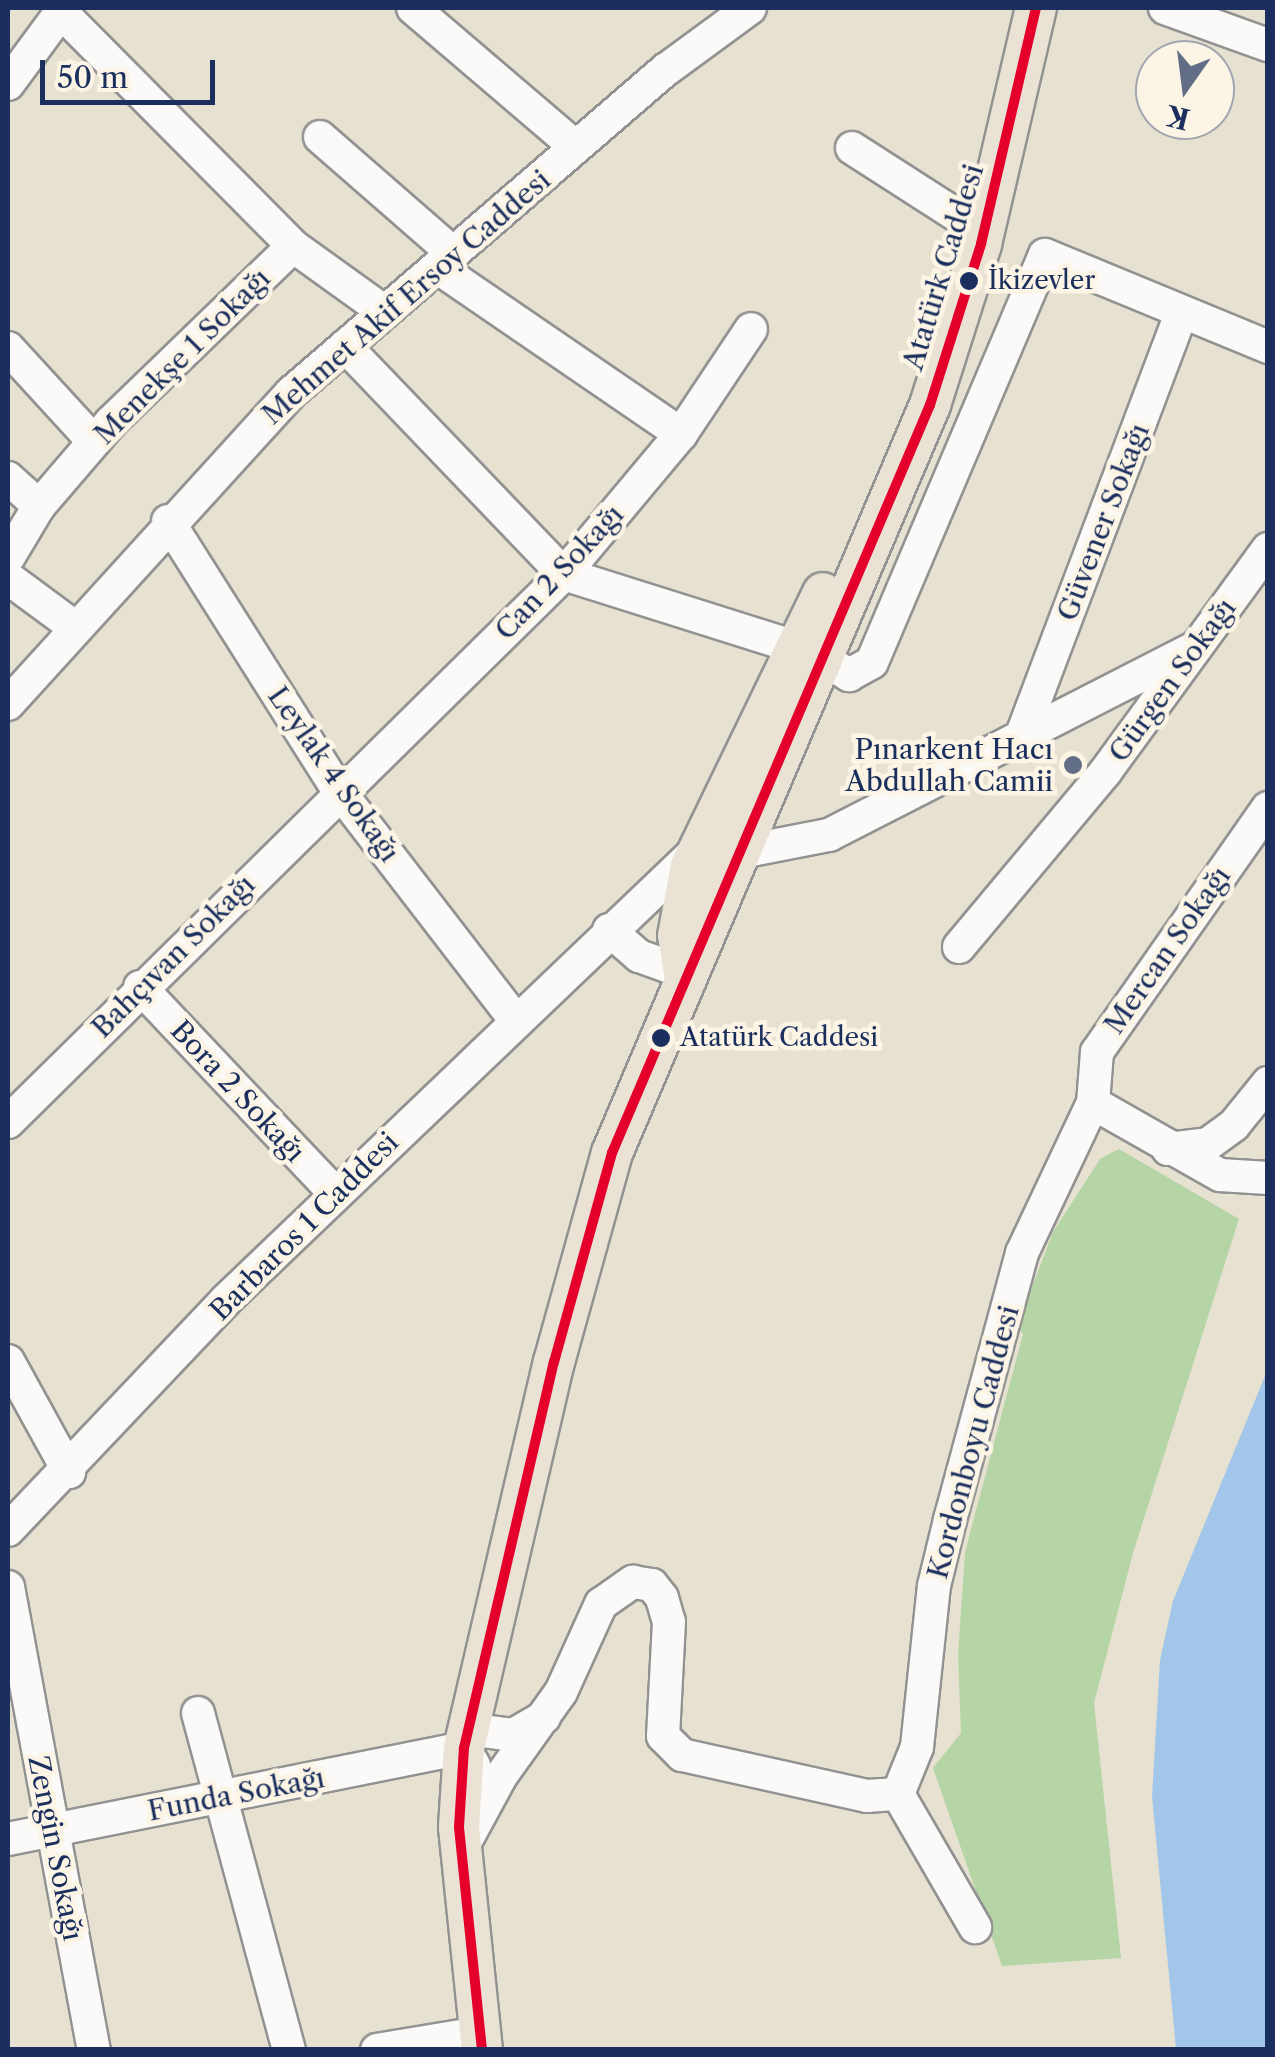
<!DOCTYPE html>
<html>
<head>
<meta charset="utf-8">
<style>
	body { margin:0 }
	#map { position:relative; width:1275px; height:2057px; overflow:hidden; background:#e6e1d0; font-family:"Libre Caslon Text",serif }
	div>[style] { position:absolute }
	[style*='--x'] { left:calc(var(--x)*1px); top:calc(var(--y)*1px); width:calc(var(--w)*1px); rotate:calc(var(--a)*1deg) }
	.green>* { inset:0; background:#b6d5a6 }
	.water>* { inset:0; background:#a2c6e9 }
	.roads { filter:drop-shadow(2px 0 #919291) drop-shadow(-2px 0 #919291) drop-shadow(0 2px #919291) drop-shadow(0 -2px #919291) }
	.minor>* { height:32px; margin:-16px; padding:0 16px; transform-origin:16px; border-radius:16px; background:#fbfaf8 }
	.major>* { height:40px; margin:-20px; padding:0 20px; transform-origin:20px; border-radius:20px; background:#e9e2d5 }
	.bus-1>* { height:10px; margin:-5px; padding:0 5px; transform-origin:5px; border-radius:5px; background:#e4002b }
	.dots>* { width:28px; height:28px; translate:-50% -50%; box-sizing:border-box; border:5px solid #fcf5e5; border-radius:50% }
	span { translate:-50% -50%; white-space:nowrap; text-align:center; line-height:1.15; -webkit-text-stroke:9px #fcf5e5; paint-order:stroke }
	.bus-label { font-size:26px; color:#1b2f5e }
	.left { translate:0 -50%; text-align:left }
	.street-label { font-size:28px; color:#1b2f5e }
	.poi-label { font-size:28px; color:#1b2f5e }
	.right { translate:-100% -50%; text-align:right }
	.frame { position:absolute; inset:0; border:10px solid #1b2f5e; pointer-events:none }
	.north { position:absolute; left:1135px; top:40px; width:100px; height:100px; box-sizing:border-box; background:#fcf5e5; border:2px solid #a2a6af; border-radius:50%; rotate:194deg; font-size:28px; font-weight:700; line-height:40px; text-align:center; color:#1b2f5e }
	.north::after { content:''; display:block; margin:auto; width:35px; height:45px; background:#626d86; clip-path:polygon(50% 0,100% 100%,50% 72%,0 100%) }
	.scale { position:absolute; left:40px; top:60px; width:175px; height:45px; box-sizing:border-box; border:5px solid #1b2f5e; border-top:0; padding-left:12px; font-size:30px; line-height:35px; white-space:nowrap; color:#1b2f5e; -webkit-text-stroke:8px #fcf5e5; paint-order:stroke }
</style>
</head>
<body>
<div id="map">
	<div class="green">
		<div style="clip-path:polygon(1119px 1149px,1239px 1219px,1133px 1553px,1094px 1703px,1121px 1958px,1002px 1966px,933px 1768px,961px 1733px,958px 1654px,965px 1552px,1023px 1334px,1017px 1327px,1053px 1232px,1100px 1159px)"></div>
	</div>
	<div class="water">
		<div style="clip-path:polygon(1267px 1371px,1267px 2049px,1176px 2049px,1152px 1797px,1160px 1660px,1173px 1601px)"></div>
	</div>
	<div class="roads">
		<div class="minor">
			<div style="--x:413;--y:8;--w:214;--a:40.5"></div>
			<div style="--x:1165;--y:8;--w:109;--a:19.8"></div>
			<div style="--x:61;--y:12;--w:330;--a:45.2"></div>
			<div style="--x:8;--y:84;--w:94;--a:-53.6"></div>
			<div style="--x:320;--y:137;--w:176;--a:41.1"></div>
			<div style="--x:852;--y:148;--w:130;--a:32.7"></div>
			<div style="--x:437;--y:267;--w:296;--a:34.4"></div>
			<div style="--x:345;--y:346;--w:316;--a:46.2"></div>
			<div style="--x:564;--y:574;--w:245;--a:17.5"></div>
			<div style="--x:8;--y:348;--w:127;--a:47.5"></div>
			<div style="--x:8;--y:478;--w:42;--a:42.1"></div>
			<div style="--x:168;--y:521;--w:320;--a:57.7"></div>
			<div style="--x:339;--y:791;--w:287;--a:52.4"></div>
			<div style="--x:8;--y:558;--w:61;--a:-59.2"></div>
			<div style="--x:39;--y:506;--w:111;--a:-49.4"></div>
			<div style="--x:111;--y:422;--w:253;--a:-44"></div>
			<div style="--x:293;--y:246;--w:113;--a:35.7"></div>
			<div style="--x:8;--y:578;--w:81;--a:36.4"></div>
			<div style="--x:824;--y:659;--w:30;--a:33"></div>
			<div style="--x:849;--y:675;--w:26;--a:-29"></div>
			<div style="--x:872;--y:662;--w:442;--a:-67"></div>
			<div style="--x:1045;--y:255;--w:241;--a:22.4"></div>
			<div style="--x:8;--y:704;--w:420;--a:-47.7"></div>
			<div style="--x:291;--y:393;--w:496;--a:-40.8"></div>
			<div style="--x:667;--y:69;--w:103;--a:-36.3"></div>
			<div style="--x:1023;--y:732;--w:449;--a:-69.3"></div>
			<div style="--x:736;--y:853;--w:95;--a:-11"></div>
			<div style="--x:829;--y:835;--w:412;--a:-27.1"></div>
			<div style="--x:609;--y:930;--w:40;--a:41"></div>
			<div style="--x:639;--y:956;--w:48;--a:19.6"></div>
			<div style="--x:959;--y:947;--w:229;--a:-50.1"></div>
			<div style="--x:1106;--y:771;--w:275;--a:-53.9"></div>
			<div style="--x:140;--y:987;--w:285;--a:46.6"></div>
			<div style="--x:1093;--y:1103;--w:146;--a:29.6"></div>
			<div style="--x:1220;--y:1175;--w:48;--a:3.6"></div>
			<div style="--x:8;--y:1122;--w:781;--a:-44.58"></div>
			<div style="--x:564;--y:574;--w:182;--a:-50.1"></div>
			<div style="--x:681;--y:434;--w:126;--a:-56.3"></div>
			<div style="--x:1168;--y:1149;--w:40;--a:-7.1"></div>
			<div style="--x:1208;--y:1144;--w:32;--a:-36"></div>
			<div style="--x:1234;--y:1125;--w:54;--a:-51"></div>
			<div style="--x:8;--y:1361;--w:127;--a:61.2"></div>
			<div style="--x:8;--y:1530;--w:317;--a:-46.5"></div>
			<div style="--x:226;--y:1300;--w:653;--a:-43.7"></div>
			<div style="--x:8;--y:1587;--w:471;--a:79.5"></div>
			<div style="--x:198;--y:1713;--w:349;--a:74.9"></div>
			<div style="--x:467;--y:1729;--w:46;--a:7.4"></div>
			<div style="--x:513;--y:1735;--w:36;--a:-30"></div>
			<div style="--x:898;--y:1794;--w:51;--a:-68"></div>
			<div style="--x:917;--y:1747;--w:162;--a:-84"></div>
			<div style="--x:934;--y:1586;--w:68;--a:-76.4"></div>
			<div style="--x:950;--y:1520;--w:277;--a:-74.9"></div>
			<div style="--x:1022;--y:1253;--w:166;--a:-64.7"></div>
			<div style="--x:1093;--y:1103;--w:51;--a:-85.5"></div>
			<div style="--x:1097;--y:1052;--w:298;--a:-55"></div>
			<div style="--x:898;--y:1794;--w:154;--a:59.9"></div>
			<div style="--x:8;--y:1839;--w:465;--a:-11.3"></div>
			<div style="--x:464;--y:1748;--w:20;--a:60"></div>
			<div style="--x:462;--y:1848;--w:82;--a:-61.6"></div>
			<div style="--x:501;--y:1776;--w:103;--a:-54.5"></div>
			<div style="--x:561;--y:1692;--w:97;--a:-65.6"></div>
			<div style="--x:601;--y:1604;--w:39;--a:-35"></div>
			<div style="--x:633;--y:1582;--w:19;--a:9"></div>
			<div style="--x:652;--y:1585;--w:16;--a:52"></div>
			<div style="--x:662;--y:1598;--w:25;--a:74"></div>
			<div style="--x:669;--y:1622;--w:114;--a:93"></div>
			<div style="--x:663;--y:1736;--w:27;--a:45"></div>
			<div style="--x:682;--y:1755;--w:189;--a:12.5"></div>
			<div style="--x:867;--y:1796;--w:31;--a:-4"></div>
			<div style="--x:377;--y:2050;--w:104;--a:-9.4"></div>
		</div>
		<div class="major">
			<div style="--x:684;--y:972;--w:36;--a:-99"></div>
			<div style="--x:678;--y:936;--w:71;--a:-79.5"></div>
			<div style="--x:691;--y:866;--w:303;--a:-64.2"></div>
			<div style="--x:482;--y:2050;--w:224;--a:-95.9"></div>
			<div style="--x:459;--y:1827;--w:79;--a:-86.4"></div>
			<div style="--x:464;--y:1748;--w:396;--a:-76.9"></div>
			<div style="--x:554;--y:1362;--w:217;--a:-74.5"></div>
			<div style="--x:612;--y:1153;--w:813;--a:-66.97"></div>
			<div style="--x:930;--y:405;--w:169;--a:-72.4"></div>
			<div style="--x:981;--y:244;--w:242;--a:-76.9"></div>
		</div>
	</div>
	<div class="bus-1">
		<div style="--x:482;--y:2050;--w:224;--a:-95.9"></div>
		<div style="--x:459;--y:1827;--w:79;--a:-86.4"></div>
		<div style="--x:464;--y:1748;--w:396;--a:-76.9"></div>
		<div style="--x:554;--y:1362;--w:217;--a:-74.5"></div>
		<div style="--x:612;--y:1153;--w:813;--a:-66.97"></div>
		<div style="--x:930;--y:405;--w:169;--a:-72.4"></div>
		<div style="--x:981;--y:244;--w:242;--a:-76.9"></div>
	</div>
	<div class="dots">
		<div style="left:969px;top:281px;background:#1b2f5e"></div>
		<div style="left:1073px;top:765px;background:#626d86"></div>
		<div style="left:661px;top:1038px;background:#1b2f5e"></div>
	</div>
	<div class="bus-label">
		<span class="left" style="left:988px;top:281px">İkizevler</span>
		<span class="left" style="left:680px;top:1038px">Atatürk Caddesi</span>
	</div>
	<div class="street-label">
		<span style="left:943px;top:267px;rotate:-73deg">Atatürk Caddesi</span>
		<span style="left:406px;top:297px;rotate:-41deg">Mehmet Akif Ersoy Caddesi</span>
		<span style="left:182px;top:356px;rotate:-45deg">Menekşe 1 Sokağı</span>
		<span style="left:1103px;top:522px;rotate:-69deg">Güvener Sokağı</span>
		<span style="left:559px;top:572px;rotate:-47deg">Can 2 Sokağı</span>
		<span style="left:1172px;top:680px;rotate:-54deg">Gürgen Sokağı</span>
		<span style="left:334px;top:774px;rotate:55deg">Leylak 4 Sokağı</span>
		<span style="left:1167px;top:950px;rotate:-55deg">Mercan Sokağı</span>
		<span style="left:173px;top:956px;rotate:-45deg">Bahçıvan Sokağı</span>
		<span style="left:238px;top:1091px;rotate:47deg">Bora 2 Sokağı</span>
		<span style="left:304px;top:1226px;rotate:-45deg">Barbaros 1 Caddesi</span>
		<span style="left:973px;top:1442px;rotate:-75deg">Kordonboyu Caddesi</span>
		<span style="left:236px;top:1794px;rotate:-11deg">Funda Sokağı</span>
		<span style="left:56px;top:1848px;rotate:79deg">Zengin Sokağı</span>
	</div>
	<div class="poi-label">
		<span class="right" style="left:1053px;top:765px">Pınarkent Hacı<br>Abdullah Camii</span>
	</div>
	<div class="frame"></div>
	<div class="north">K</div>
	<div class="scale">50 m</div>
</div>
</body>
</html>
